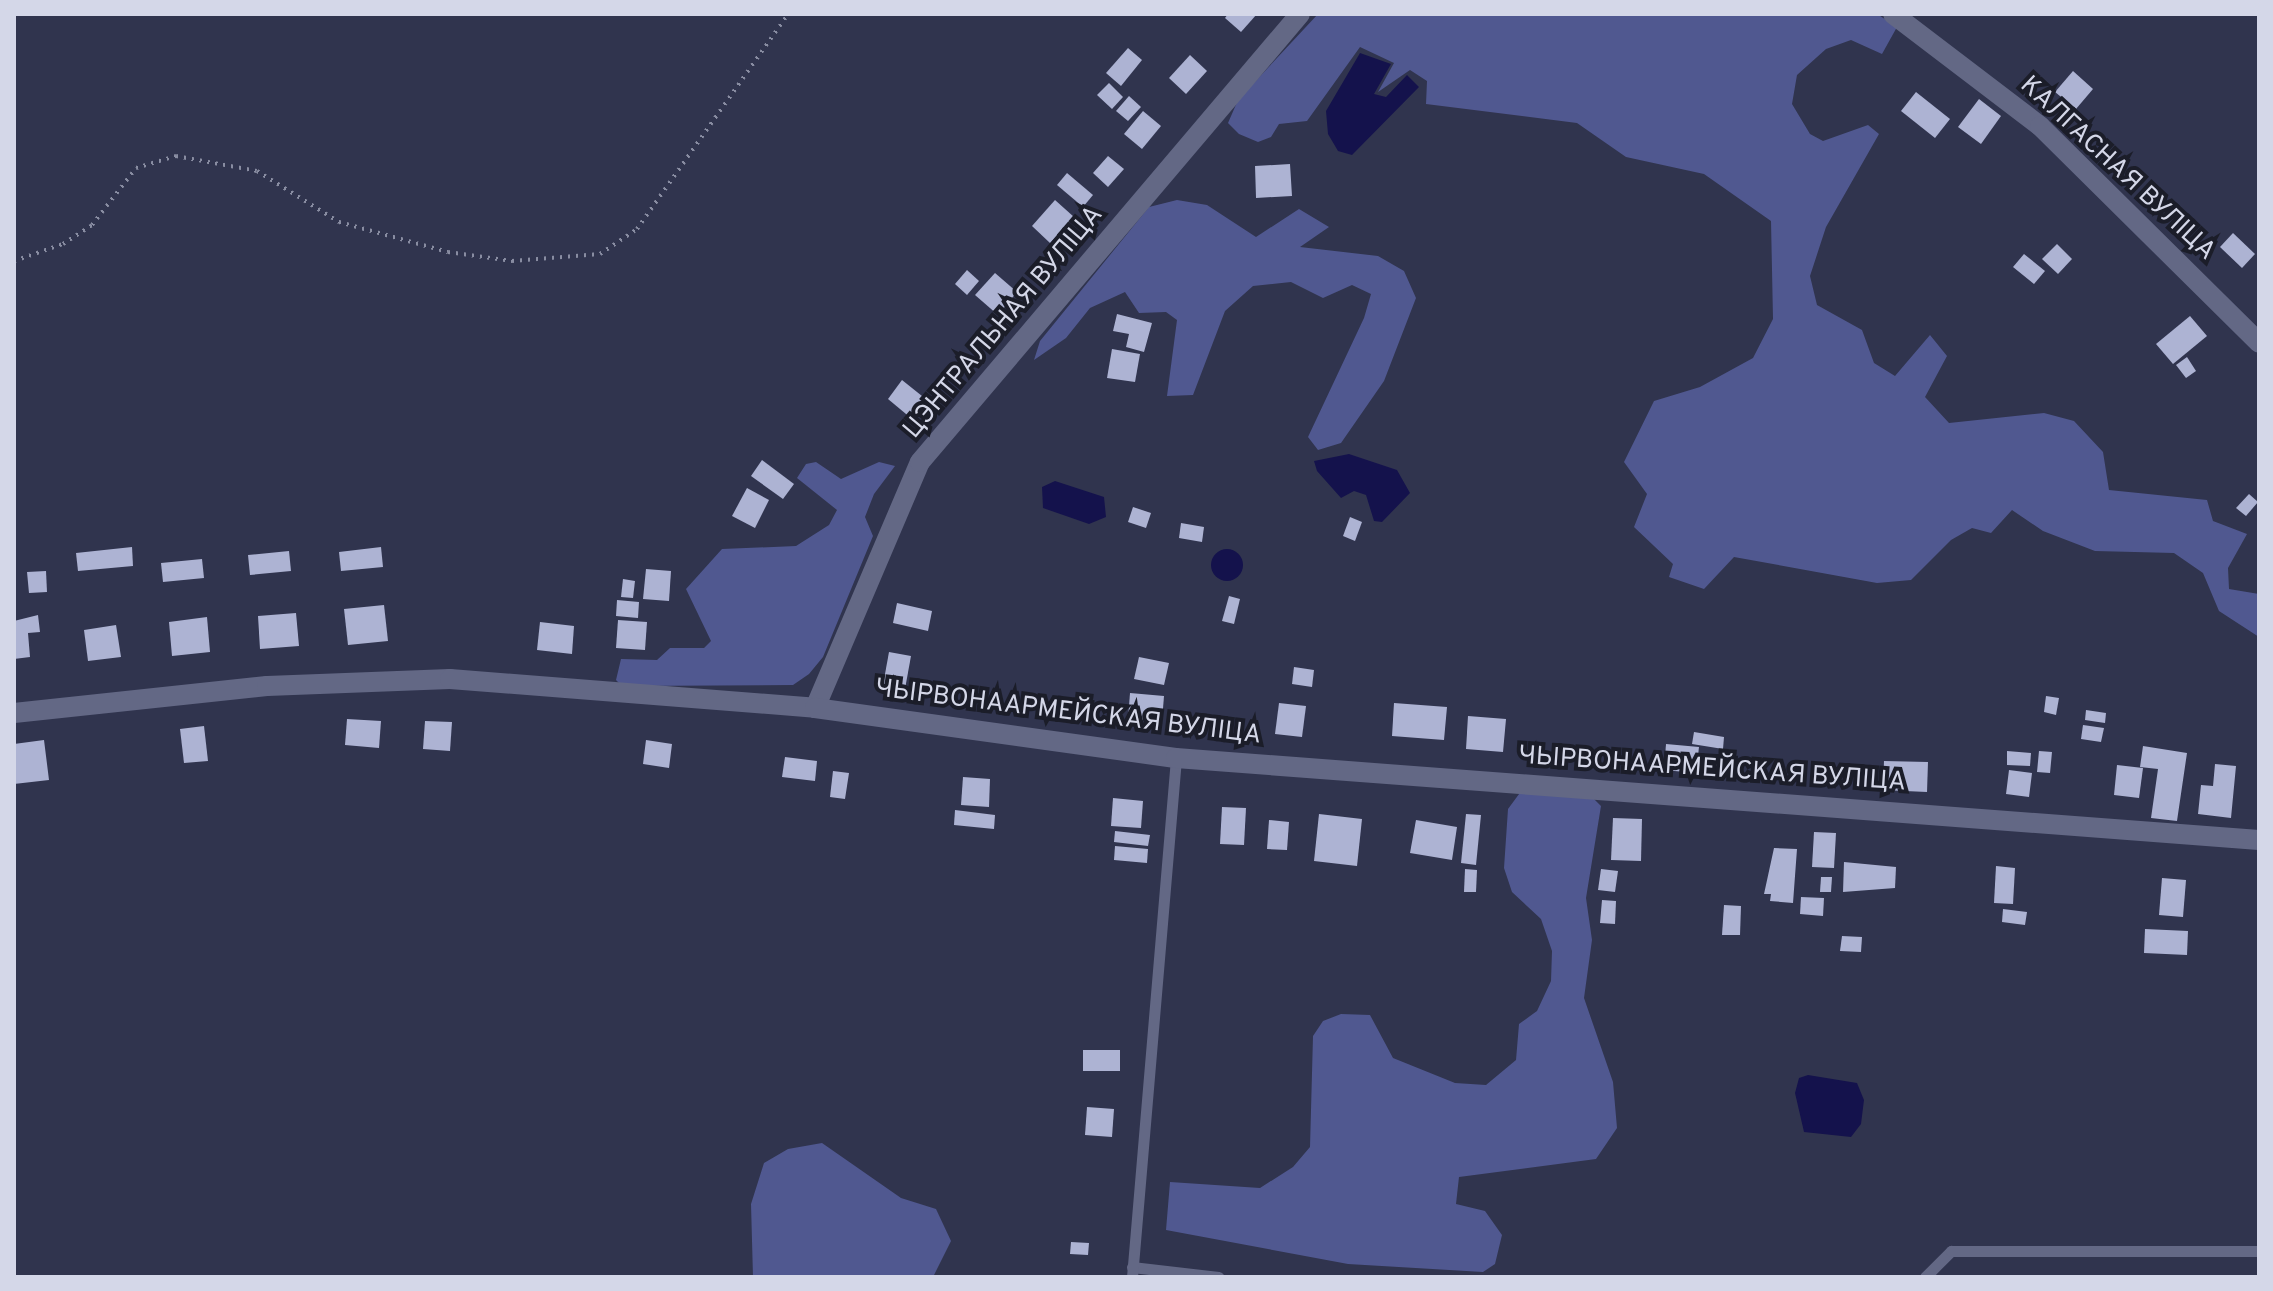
<!DOCTYPE html>
<html>
<head>
<meta charset="utf-8">
<style>
	body { margin:0 }
	#map { position:relative; width:2273px; height:1291px; overflow:hidden; background:#30344e; font-family:Overpass,sans-serif }
	div>[style] { position:absolute }
	[style*='--x'] { left:calc(var(--x)*1px); top:calc(var(--y)*1px); width:calc(var(--w)*1px); rotate:calc(var(--a)*1deg) }
	.green>* { inset:0; background:#505890 }
	.water>* { inset:0; background:#14124c }
	.round { border-radius:50% }
	.building>* { inset:0; background:#adb3d3 }
	.path>* { height:4px; margin-top:-2px; transform-origin:0; background:repeating-linear-gradient(90deg,#898da2 0 2px,transparent 0 8px) }
	.service>* { height:11px; margin:-5.5px; padding:0 5.5px; transform-origin:5.5px; border-radius:5.5px; background:#636885 }
	.minor>* { height:20px; margin:-10px; padding:0 10px; transform-origin:10px; border-radius:10px; background:#636885 }
	span { translate:-50% -50%; white-space:nowrap; text-align:center; line-height:1.15; -webkit-text-stroke:8px #1b1d29; paint-order:stroke }
	.street-label { font-size:26px; color:#d4d7e8 }
	.frame { position:absolute; inset:0; border:16px solid #d4d7e8; pointer-events:none }
</style>
</head>
<body>
<div id="map">
	<div class="green">
		<div style="clip-path:polygon(1318px 14px,1877px 14px,1897px 27px,1882px 54px,1851px 40px,1826px 49px,1797px 75px,1792px 104px,1810px 134px,1823px 141px,1868px 125px,1879px 134px,1826px 227px,1810px 276px,1817px 305px,1862px 330px,1874px 363px,1895px 376px,1930px 335px,1947px 356px,1925px 397px,1949px 423px,2044px 413px,2074px 421px,2103px 452px,2109px 490px,2207px 500px,2213px 521px,2247px 534px,2228px 568px,2229px 589px,2259px 594px,2259px 637px,2219px 611px,2203px 573px,2174px 553px,2095px 551px,2043px 531px,2012px 510px,1991px 533px,1972px 528px,1951px 540px,1911px 580px,1877px 583px,1734px 557px,1704px 589px,1669px 577px,1673px 564px,1634px 527px,1647px 494px,1624px 462px,1654px 401px,1700px 387px,1753px 358px,1773px 319px,1771px 221px,1704px 174px,1626px 157px,1577px 123px,1426px 104px,1427px 81px,1410px 70px,1378px 92px,1394px 63px,1360px 47px,1307px 121px,1279px 124px,1271px 137px,1258px 142px,1239px 134px,1228px 123px,1238px 100px)"></div>
		<div style="clip-path:polygon(1177px 200px,1207px 205px,1256px 237px,1299px 209px,1329px 227px,1300px 247px,1378px 256px,1404px 271px,1416px 298px,1384px 381px,1341px 443px,1318px 450px,1308px 437px,1364px 318px,1371px 294px,1352px 285px,1323px 298px,1291px 282px,1253px 286px,1225px 311px,1193px 395px,1167px 396px,1177px 320px,1166px 312px,1139px 313px,1125px 292px,1090px 308px,1066px 338px,1034px 360px,1040px 341px,1149px 207px)"></div>
		<div style="clip-path:polygon(816px 462px,841px 479px,879px 462px,895px 466px,874px 494px,865px 517px,873px 536px,823px 657px,809px 674px,793px 685px,622px 686px,616px 680px,621px 659px,657px 660px,670px 648px,704px 648px,711px 641px,686px 589px,722px 549px,796px 546px,829px 525px,837px 510px,797px 478px,806px 464px)"></div>
		<div style="clip-path:polygon(1522px 790px,1587px 792px,1601px 806px,1586px 898px,1592px 940px,1584px 998px,1613px 1082px,1617px 1128px,1596px 1159px,1459px 1177px,1456px 1204px,1485px 1211px,1502px 1235px,1495px 1264px,1483px 1272px,1348px 1264px,1166px 1230px,1170px 1182px,1260px 1188px,1293px 1167px,1310px 1147px,1313px 1036px,1323px 1021px,1341px 1014px,1370px 1015px,1393px 1058px,1455px 1083px,1486px 1085px,1516px 1060px,1519px 1024px,1537px 1011px,1551px 981px,1552px 951px,1541px 919px,1512px 892px,1504px 868px,1508px 809px)"></div>
		<div style="clip-path:polygon(822px 1143px,901px 1198px,936px 1209px,951px 1241px,933px 1277px,753px 1277px,751px 1204px,764px 1163px,788px 1149px)"></div>
	</div>
	<div class="water">
		<div style="clip-path:polygon(1360px 53px,1391px 64px,1374px 94px,1386px 97px,1407px 75px,1419px 87px,1352px 155px,1338px 151px,1328px 134px,1326px 111px)"></div>
		<div style="clip-path:polygon(1349px 454px,1397px 470px,1410px 493px,1382px 522px,1374px 521px,1366px 495px,1354px 491px,1341px 498px,1317px 471px,1314px 461px)"></div>
		<div style="clip-path:polygon(1055px 481px,1104px 497px,1106px 517px,1089px 524px,1043px 508px,1042px 487px)"></div>
		<div class="round" style="left:1211px;top:549px;width:32px;height:32px"></div>
		<div style="clip-path:polygon(1808px 1075px,1857px 1083px,1864px 1100px,1861px 1124px,1851px 1137px,1804px 1132px,1795px 1093px,1799px 1078px)"></div>
	</div>
	<div class="building">
		<div style="clip-path:polygon(1228px 14px,1257px 14px,1241px 32px,1225px 18px)"></div>
		<div style="clip-path:polygon(1128px 48px,1142px 60px,1121px 86px,1106px 73px)"></div>
		<div style="clip-path:polygon(1190px 55px,1207px 71px,1186px 94px,1169px 78px)"></div>
		<div style="clip-path:polygon(2073px 71px,2093px 89px,2076px 109px,2055px 92px)"></div>
		<div style="clip-path:polygon(1109px 83px,1123px 97px,1112px 109px,1097px 95px)"></div>
		<div style="clip-path:polygon(1916px 92px,1950px 119px,1935px 138px,1901px 111px)"></div>
		<div style="clip-path:polygon(1129px 96px,1141px 107px,1128px 121px,1116px 111px)"></div>
		<div style="clip-path:polygon(1979px 99px,2001px 116px,1981px 144px,1958px 127px)"></div>
		<div style="clip-path:polygon(1143px 111px,1161px 126px,1142px 149px,1124px 134px)"></div>
		<div style="clip-path:polygon(1108px 156px,1124px 169px,1108px 187px,1093px 173px)"></div>
		<div style="clip-path:polygon(1290px 164px,1292px 196px,1256px 198px,1255px 166px)"></div>
		<div style="clip-path:polygon(1067px 173px,1093px 195px,1083px 207px,1057px 185px)"></div>
		<div style="clip-path:polygon(1055px 200px,1074px 217px,1050px 243px,1032px 226px)"></div>
		<div style="clip-path:polygon(2233px 233px,2255px 254px,2242px 268px,2220px 247px)"></div>
		<div style="clip-path:polygon(2057px 244px,2072px 259px,2058px 274px,2042px 259px)"></div>
		<div style="clip-path:polygon(2024px 254px,2045px 271px,2034px 284px,2013px 267px)"></div>
		<div style="clip-path:polygon(967px 270px,979px 281px,967px 295px,955px 284px)"></div>
		<div style="clip-path:polygon(995px 273px,1017px 292px,998px 315px,975px 295px)"></div>
		<div style="clip-path:polygon(1117px 314px,1152px 323px,1144px 352px,1126px 347px,1129px 334px,1113px 331px)"></div>
		<div style="clip-path:polygon(2190px 316px,2207px 336px,2173px 364px,2156px 344px)"></div>
		<div style="clip-path:polygon(1112px 349px,1140px 354px,1135px 382px,1107px 378px)"></div>
		<div style="clip-path:polygon(2187px 357px,2196px 371px,2186px 378px,2176px 365px)"></div>
		<div style="clip-path:polygon(902px 380px,927px 400px,912px 419px,888px 399px)"></div>
		<div style="clip-path:polygon(762px 460px,794px 484px,783px 499px,751px 476px)"></div>
		<div style="clip-path:polygon(747px 488px,769px 500px,755px 528px,732px 516px)"></div>
		<div style="clip-path:polygon(2249px 494px,2258px 502px,2246px 516px,2236px 508px)"></div>
		<div style="clip-path:polygon(1133px 507px,1151px 513px,1146px 528px,1128px 522px)"></div>
		<div style="clip-path:polygon(1350px 517px,1362px 522px,1355px 541px,1343px 536px)"></div>
		<div style="clip-path:polygon(1181px 523px,1204px 527px,1202px 542px,1179px 538px)"></div>
		<div style="clip-path:polygon(132px 547px,133px 566px,78px 571px,76px 553px)"></div>
		<div style="clip-path:polygon(381px 547px,383px 567px,341px 571px,339px 552px)"></div>
		<div style="clip-path:polygon(289px 551px,291px 571px,250px 575px,248px 555px)"></div>
		<div style="clip-path:polygon(202px 559px,204px 578px,163px 582px,161px 563px)"></div>
		<div style="clip-path:polygon(646px 569px,671px 571px,669px 601px,643px 599px)"></div>
		<div style="clip-path:polygon(46px 571px,47px 592px,29px 593px,27px 572px)"></div>
		<div style="clip-path:polygon(623px 579px,635px 581px,633px 598px,621px 597px)"></div>
		<div style="clip-path:polygon(1229px 596px,1240px 599px,1234px 624px,1222px 621px)"></div>
		<div style="clip-path:polygon(617px 600px,639px 602px,638px 618px,616px 616px)"></div>
		<div style="clip-path:polygon(897px 603px,932px 611px,928px 631px,893px 623px)"></div>
		<div style="clip-path:polygon(384px 605px,388px 641px,348px 645px,344px 609px)"></div>
		<div style="clip-path:polygon(296px 613px,299px 646px,260px 649px,258px 616px)"></div>
		<div style="clip-path:polygon(38px 615px,40px 632px,28px 633px,30px 657px,14px 659px,14px 621px)"></div>
		<div style="clip-path:polygon(207px 617px,210px 652px,172px 656px,169px 622px)"></div>
		<div style="clip-path:polygon(618px 620px,647px 622px,645px 650px,616px 648px)"></div>
		<div style="clip-path:polygon(540px 622px,574px 626px,572px 654px,537px 650px)"></div>
		<div style="clip-path:polygon(116px 625px,121px 657px,88px 661px,84px 630px)"></div>
		<div style="clip-path:polygon(889px 652px,911px 656px,905px 689px,883px 685px)"></div>
		<div style="clip-path:polygon(1139px 657px,1169px 663px,1164px 685px,1134px 679px)"></div>
		<div style="clip-path:polygon(1294px 667px,1314px 670px,1312px 687px,1292px 684px)"></div>
		<div style="clip-path:polygon(1130px 693px,1164px 696px,1162px 721px,1128px 719px)"></div>
		<div style="clip-path:polygon(2046px 696px,2059px 698px,2056px 715px,2044px 712px)"></div>
		<div style="clip-path:polygon(1279px 703px,1306px 706px,1302px 737px,1275px 734px)"></div>
		<div style="clip-path:polygon(1394px 703px,1447px 707px,1444px 740px,1392px 736px)"></div>
		<div style="clip-path:polygon(2086px 710px,2106px 713px,2105px 723px,2085px 720px)"></div>
		<div style="clip-path:polygon(1468px 716px,1506px 719px,1503px 752px,1466px 749px)"></div>
		<div style="clip-path:polygon(347px 719px,381px 721px,379px 748px,345px 745px)"></div>
		<div style="clip-path:polygon(425px 721px,452px 722px,450px 751px,423px 749px)"></div>
		<div style="clip-path:polygon(2083px 725px,2104px 728px,2101px 742px,2081px 739px)"></div>
		<div style="clip-path:polygon(204px 726px,208px 761px,184px 763px,180px 729px)"></div>
		<div style="clip-path:polygon(1694px 732px,1724px 737px,1723px 749px,1692px 744px)"></div>
		<div style="clip-path:polygon(44px 740px,49px 780px,14px 784px,14px 744px)"></div>
		<div style="clip-path:polygon(646px 740px,672px 744px,669px 768px,643px 764px)"></div>
		<div style="clip-path:polygon(1666px 744px,1699px 747px,1696px 773px,1664px 770px)"></div>
		<div style="clip-path:polygon(2143px 746px,2187px 753px,2177px 821px,2151px 818px,2158px 769px,2140px 767px)"></div>
		<div style="clip-path:polygon(2007px 751px,2031px 753px,2030px 766px,2007px 765px)"></div>
		<div style="clip-path:polygon(2039px 751px,2052px 752px,2050px 773px,2037px 772px)"></div>
		<div style="clip-path:polygon(1703px 755px,1719px 756px,1718px 775px,1703px 775px)"></div>
		<div style="clip-path:polygon(785px 757px,817px 761px,815px 781px,782px 777px)"></div>
		<div style="clip-path:polygon(1884px 761px,1928px 762px,1927px 792px,1883px 790px)"></div>
		<div style="clip-path:polygon(2215px 764px,2236px 766px,2231px 818px,2198px 814px,2201px 785px,2213px 786px)"></div>
		<div style="clip-path:polygon(2117px 765px,2143px 768px,2139px 798px,2114px 795px)"></div>
		<div style="clip-path:polygon(2009px 770px,2032px 773px,2029px 797px,2006px 794px)"></div>
		<div style="clip-path:polygon(833px 771px,849px 773px,845px 799px,830px 797px)"></div>
		<div style="clip-path:polygon(963px 777px,990px 779px,989px 807px,961px 805px)"></div>
		<div style="clip-path:polygon(1113px 798px,1143px 801px,1141px 828px,1111px 826px)"></div>
		<div style="clip-path:polygon(1222px 807px,1246px 808px,1244px 845px,1220px 844px)"></div>
		<div style="clip-path:polygon(955px 810px,995px 815px,994px 829px,954px 825px)"></div>
		<div style="clip-path:polygon(1319px 814px,1362px 819px,1357px 866px,1314px 861px)"></div>
		<div style="clip-path:polygon(1466px 814px,1481px 815px,1476px 865px,1461px 863px)"></div>
		<div style="clip-path:polygon(1613px 818px,1642px 819px,1641px 861px,1611px 860px)"></div>
		<div style="clip-path:polygon(1269px 820px,1289px 822px,1287px 850px,1267px 849px)"></div>
		<div style="clip-path:polygon(1416px 820px,1457px 827px,1452px 860px,1410px 853px)"></div>
		<div style="clip-path:polygon(1115px 831px,1150px 835px,1148px 846px,1114px 842px)"></div>
		<div style="clip-path:polygon(1814px 832px,1836px 833px,1834px 868px,1812px 867px)"></div>
		<div style="clip-path:polygon(1115px 846px,1148px 849px,1147px 863px,1114px 860px)"></div>
		<div style="clip-path:polygon(1774px 848px,1797px 849px,1793px 903px,1770px 901px,1771px 894px,1764px 894px)"></div>
		<div style="clip-path:polygon(1844px 862px,1896px 867px,1895px 888px,1843px 892px)"></div>
		<div style="clip-path:polygon(1996px 866px,2015px 868px,2013px 904px,1994px 903px)"></div>
		<div style="clip-path:polygon(1465px 869px,1477px 870px,1476px 892px,1464px 892px)"></div>
		<div style="clip-path:polygon(1601px 869px,1618px 871px,1615px 892px,1598px 890px)"></div>
		<div style="clip-path:polygon(1821px 877px,1832px 877px,1831px 892px,1820px 892px)"></div>
		<div style="clip-path:polygon(2162px 878px,2186px 880px,2183px 917px,2159px 915px)"></div>
		<div style="clip-path:polygon(1801px 897px,1824px 898px,1823px 916px,1800px 914px)"></div>
		<div style="clip-path:polygon(1602px 900px,1616px 901px,1615px 924px,1600px 923px)"></div>
		<div style="clip-path:polygon(1724px 905px,1741px 906px,1740px 935px,1722px 935px)"></div>
		<div style="clip-path:polygon(2003px 909px,2027px 912px,2025px 925px,2002px 922px)"></div>
		<div style="clip-path:polygon(2145px 929px,2188px 931px,2187px 955px,2144px 953px)"></div>
		<div style="clip-path:polygon(1842px 936px,1862px 937px,1861px 952px,1840px 951px)"></div>
		<div style="clip-path:polygon(1083px 1050px,1120px 1050px,1120px 1071px,1083px 1071px)"></div>
		<div style="clip-path:polygon(1087px 1107px,1114px 1109px,1112px 1137px,1085px 1135px)"></div>
		<div style="clip-path:polygon(1071px 1242px,1089px 1243px,1088px 1255px,1070px 1254px)"></div>
	</div>
	<div class="path">
		<div style="--x:14;--y:261;--w:52;--a:-19.1"></div>
		<div style="--x:63;--y:244;--w:35;--a:-33"></div>
		<div style="--x:92;--y:225;--w:72;--a:-52.3"></div>
		<div style="--x:136;--y:168;--w:42;--a:-16.7"></div>
		<div style="--x:176;--y:156;--w:82;--a:10.5"></div>
		<div style="--x:257;--y:171;--w:97;--a:31.9"></div>
		<div style="--x:339;--y:222;--w:113;--a:15.4"></div>
		<div style="--x:448;--y:252;--w:65;--a:8"></div>
		<div style="--x:512;--y:261;--w:88;--a:-4.5"></div>
		<div style="--x:600;--y:254;--w:45;--a:-34"></div>
		<div style="--x:637;--y:229;--w:263;--a:-54.9"></div>
	</div>
	<div class="service">
		<div style="--x:1132;--y:1267;--w:87;--a:6.6"></div>
		<div style="--x:1132;--y:1277;--w:521;--a:-85.15"></div>
		<div style="--x:1925;--y:1277;--w:37;--a:-45"></div>
		<div style="--x:1951;--y:1251;--w:308;--a:0"></div>
	</div>
	<div class="minor">
		<div style="--x:1893;--y:14;--w:185;--a:37.3"></div>
		<div style="--x:2040;--y:126;--w:308;--a:44.7"></div>
		<div style="--x:815;--y:708;--w:267;--a:-66.9"></div>
		<div style="--x:920;--y:462;--w:587;--a:-49.69"></div>
		<div style="--x:14;--y:713;--w:254;--a:-6.1"></div>
		<div style="--x:267;--y:686;--w:183;--a:-2.2"></div>
		<div style="--x:450;--y:679;--w:366;--a:4.5"></div>
		<div style="--x:815;--y:708;--w:364;--a:7.9"></div>
		<div style="--x:1176;--y:758;--w:1086;--a:4.33"></div>
	</div>
	<div class="street-label">
		<span style="left:2117px;top:169px;rotate:43deg">КАЛГАСНАЯ ВУЛІЦА</span>
		<span style="left:1004px;top:323px;rotate:-50deg">ЦЭНТРАЛЬНАЯ ВУЛІЦА</span>
		<span style="left:1068px;top:713px;rotate:7deg">ЧЫРВОНААРМЕЙСКАЯ ВУЛІЦА</span>
		<span style="left:1712px;top:770px;rotate:4deg">ЧЫРВОНААРМЕЙСКАЯ ВУЛІЦА</span>
	</div>
	<div class="frame"></div>
</div>
</body>
</html>
